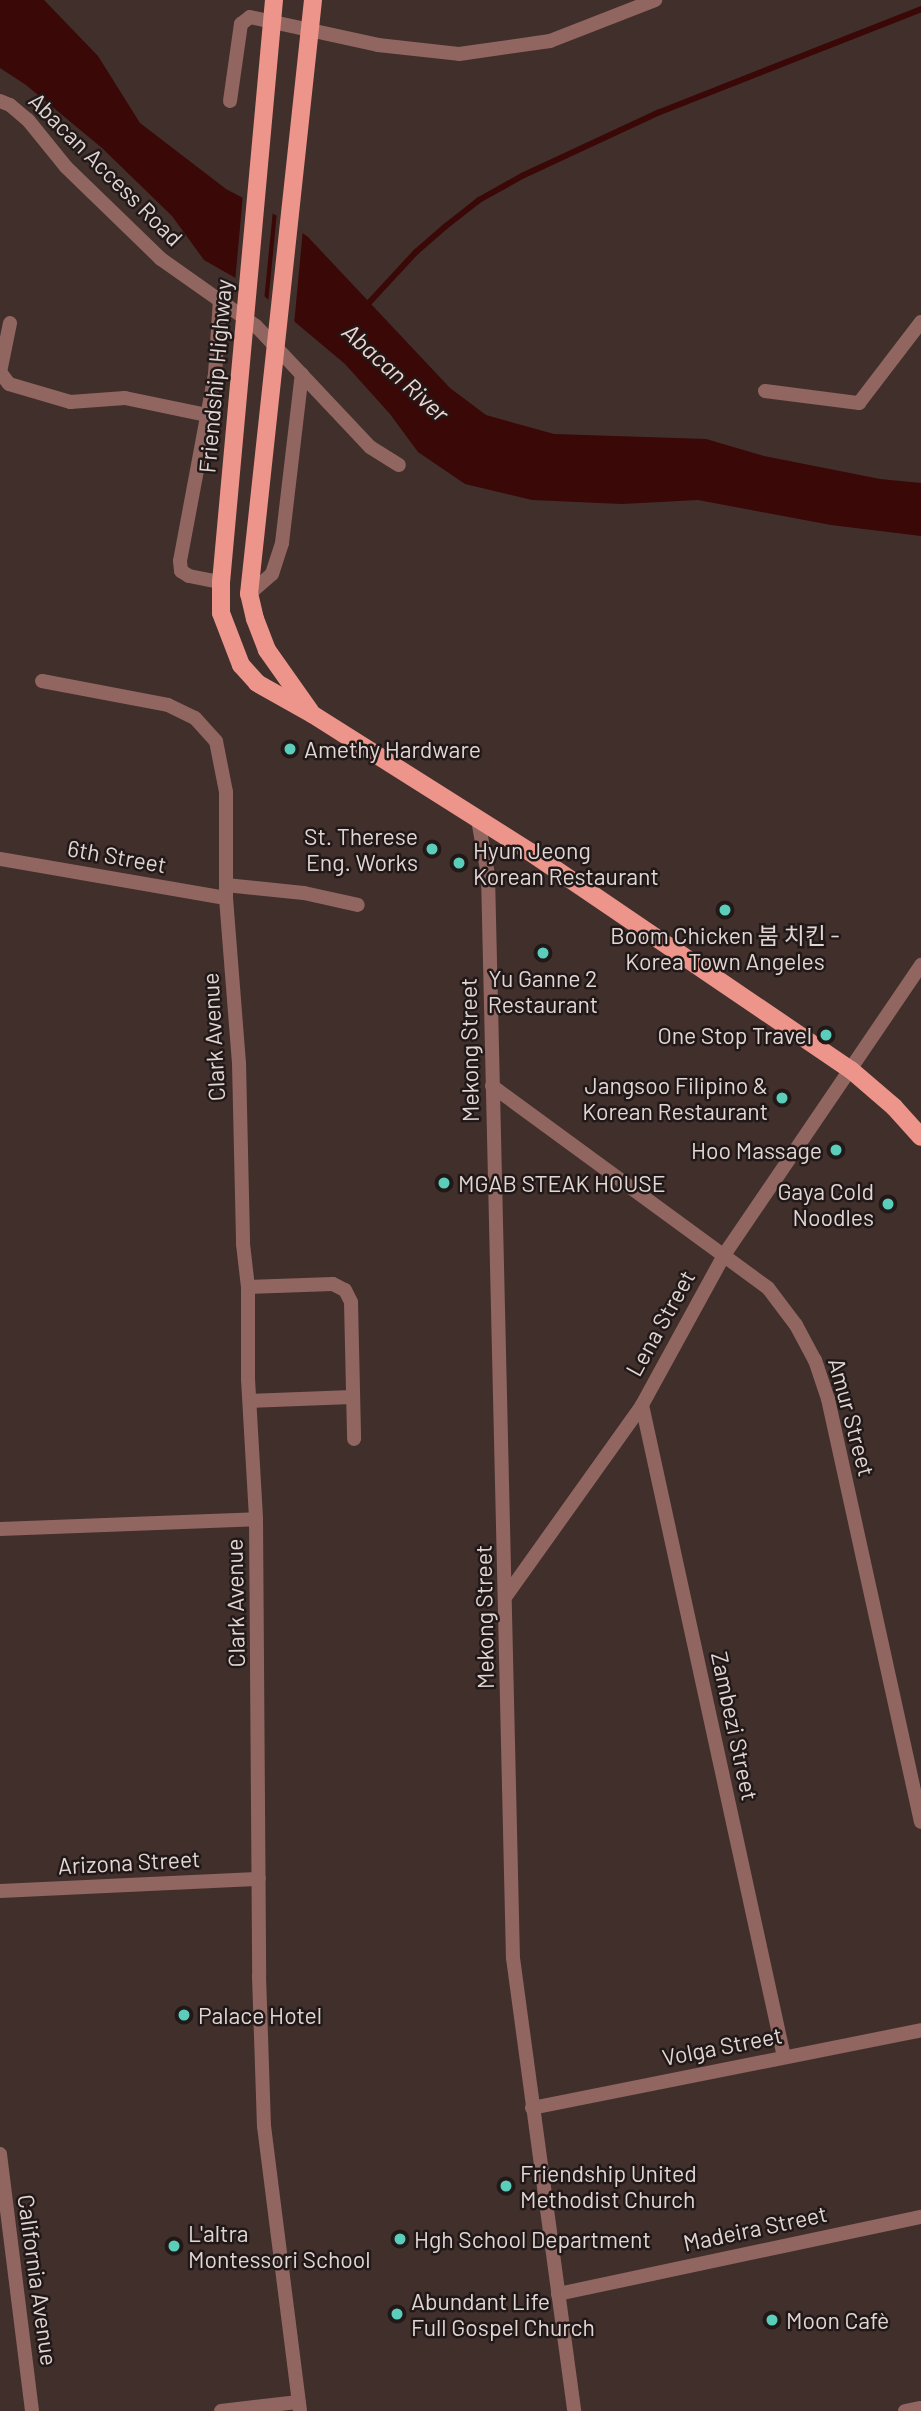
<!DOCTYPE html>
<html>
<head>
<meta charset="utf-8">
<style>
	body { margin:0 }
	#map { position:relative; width:921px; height:2411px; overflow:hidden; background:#412f2c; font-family:Barlow,"Noto Sans KR",sans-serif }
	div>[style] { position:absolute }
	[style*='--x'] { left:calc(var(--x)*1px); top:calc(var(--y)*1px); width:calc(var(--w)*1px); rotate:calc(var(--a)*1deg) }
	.water>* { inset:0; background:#390807 }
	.pier>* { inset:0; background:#412f2c }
	.stream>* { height:6px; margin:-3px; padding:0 3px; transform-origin:3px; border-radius:3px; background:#390807 }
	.minor>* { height:14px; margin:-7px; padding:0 7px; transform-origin:7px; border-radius:7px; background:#916660 }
	.tertiary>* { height:14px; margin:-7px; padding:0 7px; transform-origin:7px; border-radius:7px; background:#916660 }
	.primary>* { height:18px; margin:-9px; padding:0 9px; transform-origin:9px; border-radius:9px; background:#ed958b }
	.dots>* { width:19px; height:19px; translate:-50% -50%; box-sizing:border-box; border:4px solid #211918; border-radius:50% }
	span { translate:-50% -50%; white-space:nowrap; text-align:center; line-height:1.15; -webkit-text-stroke:5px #211918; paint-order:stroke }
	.street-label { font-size:23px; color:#e2d6d5 }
	.poi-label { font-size:23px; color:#e2d6d5 }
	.left { translate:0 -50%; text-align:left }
	.right { translate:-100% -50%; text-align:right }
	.water-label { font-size:24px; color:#f0d4d0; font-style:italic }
</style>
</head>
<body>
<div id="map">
	<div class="water">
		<div style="clip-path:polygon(0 0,44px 0,98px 56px,140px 123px,226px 189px,283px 219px,308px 237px,450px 388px,486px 415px,554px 434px,706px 439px,764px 456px,880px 479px,921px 483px,921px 536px,831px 525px,698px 500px,622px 504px,532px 500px,465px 484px,418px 452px,390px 414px,345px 364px,258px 291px,204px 260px,172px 216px,102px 148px,26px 85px,0 68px)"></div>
	</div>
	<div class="pier">
		<div style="clip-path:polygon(243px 194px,273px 210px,264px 301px,235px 282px)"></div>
		<div style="clip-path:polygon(277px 212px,303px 229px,294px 325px,268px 304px)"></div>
	</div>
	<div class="stream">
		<div style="--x:365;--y:307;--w:75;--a:-47.2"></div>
		<div style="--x:416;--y:252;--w:40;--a:-41"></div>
		<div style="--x:446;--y:226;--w:42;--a:-38.2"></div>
		<div style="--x:479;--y:200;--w:51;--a:-29.1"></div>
		<div style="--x:524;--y:175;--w:150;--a:-24.9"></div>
		<div style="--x:660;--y:112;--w:281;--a:-21.5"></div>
	</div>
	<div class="minor">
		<div style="--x:230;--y:101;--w:78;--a:-81.9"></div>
		<div style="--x:241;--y:24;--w:11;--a:-38"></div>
		<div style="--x:250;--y:17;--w:131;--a:12.3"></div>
		<div style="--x:378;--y:45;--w:81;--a:6.3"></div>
		<div style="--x:459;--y:54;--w:92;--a:-8.1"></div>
		<div style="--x:550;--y:41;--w:113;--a:-21.3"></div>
		<div style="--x:10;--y:323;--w:50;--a:101.5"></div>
		<div style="--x:0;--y:372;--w:15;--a:53"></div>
		<div style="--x:9;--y:384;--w:64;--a:16.4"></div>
		<div style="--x:70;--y:402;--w:55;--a:-4.2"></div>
		<div style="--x:125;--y:398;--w:84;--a:11.7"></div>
		<div style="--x:765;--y:391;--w:95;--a:7.3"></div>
		<div style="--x:859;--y:403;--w:102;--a:-52.6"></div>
		<div style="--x:42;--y:681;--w:128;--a:10.8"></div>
		<div style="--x:168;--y:705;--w:30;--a:26"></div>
		<div style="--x:195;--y:718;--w:31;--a:48"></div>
		<div style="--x:216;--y:741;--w:52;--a:78.9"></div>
		<div style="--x:226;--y:792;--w:106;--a:90"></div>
		<div style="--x:226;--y:898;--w:166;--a:85.5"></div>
		<div style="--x:239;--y:1063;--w:181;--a:88.7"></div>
		<div style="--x:243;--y:1244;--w:43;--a:83.4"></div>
		<div style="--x:248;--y:1287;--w:92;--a:90"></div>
		<div style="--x:248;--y:1379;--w:140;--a:86.7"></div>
		<div style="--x:256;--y:1519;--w:457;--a:89.6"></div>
		<div style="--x:259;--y:1976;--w:150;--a:88.1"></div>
		<div style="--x:264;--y:2126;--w:287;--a:82.8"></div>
		<div style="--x:0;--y:859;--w:229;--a:9.8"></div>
		<div style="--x:226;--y:885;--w:78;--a:5.9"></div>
		<div style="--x:304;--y:893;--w:55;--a:12.5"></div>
		<div style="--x:492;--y:1086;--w:342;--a:36.2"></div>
		<div style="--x:768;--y:1288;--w:46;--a:52.9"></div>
		<div style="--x:796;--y:1325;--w:40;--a:62"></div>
		<div style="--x:815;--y:1360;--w:41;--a:71.6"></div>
		<div style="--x:828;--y:1399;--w:433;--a:77.6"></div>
		<div style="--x:248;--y:1287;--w:85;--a:-2"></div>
		<div style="--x:333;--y:1284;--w:13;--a:27"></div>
		<div style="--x:345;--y:1290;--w:13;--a:63"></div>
		<div style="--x:351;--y:1302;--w:137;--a:88.7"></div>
		<div style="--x:250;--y:1401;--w:102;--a:-2.2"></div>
		<div style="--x:642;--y:1405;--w:667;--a:77.71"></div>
		<div style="--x:0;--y:1529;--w:256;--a:-2.2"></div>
		<div style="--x:506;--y:1596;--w:234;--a:-54.5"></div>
		<div style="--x:642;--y:1405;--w:171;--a:-61.3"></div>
		<div style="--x:724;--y:1255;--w:351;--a:-55.8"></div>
		<div style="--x:0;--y:1891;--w:259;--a:-2.7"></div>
		<div style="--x:532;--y:2108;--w:397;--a:-11.3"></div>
		<div style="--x:0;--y:2154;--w:259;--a:82.9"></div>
		<div style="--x:558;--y:2294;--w:371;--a:-12"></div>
		<div style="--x:221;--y:2411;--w:78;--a:-6.7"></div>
		<div style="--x:905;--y:2411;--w:16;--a:-11"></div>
	</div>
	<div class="tertiary">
		<div style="--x:0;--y:101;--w:11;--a:22"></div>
		<div style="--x:10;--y:105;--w:23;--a:40"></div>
		<div style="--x:28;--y:120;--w:60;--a:51"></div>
		<div style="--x:66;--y:167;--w:132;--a:44.1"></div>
		<div style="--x:161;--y:259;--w:116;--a:35.2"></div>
		<div style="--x:256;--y:326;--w:166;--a:46.7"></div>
		<div style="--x:370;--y:447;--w:34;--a:32"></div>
		<div style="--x:220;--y:299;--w:75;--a:93.8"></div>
		<div style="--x:215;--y:374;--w:190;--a:100.6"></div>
		<div style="--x:180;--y:561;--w:10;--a:84"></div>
		<div style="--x:181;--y:571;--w:9;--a:32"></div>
		<div style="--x:189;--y:576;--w:33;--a:11"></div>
		<div style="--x:249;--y:594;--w:30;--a:-41"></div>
		<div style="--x:272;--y:574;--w:33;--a:-72"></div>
		<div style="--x:282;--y:543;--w:170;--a:-83.3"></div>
		<div style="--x:478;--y:820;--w:56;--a:79.7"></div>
		<div style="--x:488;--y:875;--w:1083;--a:88.68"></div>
		<div style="--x:513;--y:1958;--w:457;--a:82.3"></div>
	</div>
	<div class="primary">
		<div style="--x:274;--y:0;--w:584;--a:95.2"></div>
		<div style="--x:221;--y:582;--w:31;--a:90"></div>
		<div style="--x:221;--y:613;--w:56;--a:69"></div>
		<div style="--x:241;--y:665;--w:24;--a:48"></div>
		<div style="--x:257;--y:683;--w:63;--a:29.4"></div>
		<div style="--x:312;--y:714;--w:258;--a:32.3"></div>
		<div style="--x:530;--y:852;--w:388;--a:34.2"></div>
		<div style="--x:851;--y:1070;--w:57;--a:40.7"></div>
		<div style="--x:894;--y:1107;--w:40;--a:48"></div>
		<div style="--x:310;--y:711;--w:75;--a:-125.2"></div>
		<div style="--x:267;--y:650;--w:33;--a:-111"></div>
		<div style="--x:255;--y:619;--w:26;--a:-103"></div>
		<div style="--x:249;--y:594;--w:597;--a:-83.85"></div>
	</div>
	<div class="dots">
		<div style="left:290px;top:749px;background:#5bcebb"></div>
		<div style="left:432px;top:849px;background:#5bcebb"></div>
		<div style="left:459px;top:863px;background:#5bcebb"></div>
		<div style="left:725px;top:910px;background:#5bcebb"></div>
		<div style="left:543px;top:953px;background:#5bcebb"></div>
		<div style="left:826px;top:1035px;background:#5bcebb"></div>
		<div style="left:782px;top:1098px;background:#5bcebb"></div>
		<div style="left:836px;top:1150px;background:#5bcebb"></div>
		<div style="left:444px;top:1183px;background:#5bcebb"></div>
		<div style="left:888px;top:1204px;background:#5bcebb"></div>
		<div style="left:184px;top:2015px;background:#5bcebb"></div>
		<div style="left:506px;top:2186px;background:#5bcebb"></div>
		<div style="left:400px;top:2239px;background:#5bcebb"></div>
		<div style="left:174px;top:2246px;background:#5bcebb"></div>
		<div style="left:397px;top:2314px;background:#5bcebb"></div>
		<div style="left:772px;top:2320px;background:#5bcebb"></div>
	</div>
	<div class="street-label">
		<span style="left:106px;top:169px;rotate:45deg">Abacan Access Road</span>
		<span style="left:215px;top:376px;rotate:-85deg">Friendship Highway</span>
		<span style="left:117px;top:856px;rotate:10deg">6th Street</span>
		<span style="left:213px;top:1037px;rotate:-93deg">Clark Avenue</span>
		<span style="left:469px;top:1050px;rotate:-91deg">Mekong Street</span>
		<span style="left:660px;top:1323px;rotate:-61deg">Lena Street</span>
		<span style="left:852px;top:1417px;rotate:75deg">Amur Street</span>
		<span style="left:235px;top:1603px;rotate:-91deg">Clark Avenue</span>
		<span style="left:484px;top:1617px;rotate:-91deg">Mekong Street</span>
		<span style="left:735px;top:1726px;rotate:78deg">Zambezi Street</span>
		<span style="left:129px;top:1862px;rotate:-3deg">Arizona Street</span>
		<span style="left:722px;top:2046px;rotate:-11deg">Volga Street</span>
		<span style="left:755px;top:2228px;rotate:-12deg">Madeira Street</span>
		<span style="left:38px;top:2280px;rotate:82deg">California Avenue</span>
	</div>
	<div class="poi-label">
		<span class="left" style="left:304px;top:749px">Amethy Hardware</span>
		<span class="right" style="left:418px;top:849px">St. Therese<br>Eng. Works</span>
		<span class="left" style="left:473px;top:863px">Hyun Jeong<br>Korean Restaurant</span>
		<span style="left:725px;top:948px">Boom Chicken 붐 치킨 -<br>Korea Town Angeles</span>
		<span style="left:543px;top:991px">Yu Ganne 2<br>Restaurant</span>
		<span class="right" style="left:812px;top:1035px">One Stop Travel</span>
		<span class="right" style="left:768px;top:1098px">Jangsoo Filipino &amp;<br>Korean Restaurant</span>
		<span class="right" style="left:822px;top:1150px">Hoo Massage</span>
		<span class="left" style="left:458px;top:1183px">MGAB STEAK HOUSE</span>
		<span class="right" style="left:874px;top:1204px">Gaya Cold<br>Noodles</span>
		<span class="left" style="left:198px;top:2015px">Palace Hotel</span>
		<span class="left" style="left:520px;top:2186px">Friendship United<br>Methodist Church</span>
		<span class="left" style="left:188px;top:2246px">L'altra<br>Montessori School</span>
		<span class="left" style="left:414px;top:2239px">Hgh School Department</span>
		<span class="left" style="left:411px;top:2314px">Abundant Life<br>Full Gospel Church</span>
		<span class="left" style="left:786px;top:2320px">Moon Cafè</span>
	</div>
	<div class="water-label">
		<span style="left:396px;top:372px;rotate:42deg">Abacan River</span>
	</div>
</div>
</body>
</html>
